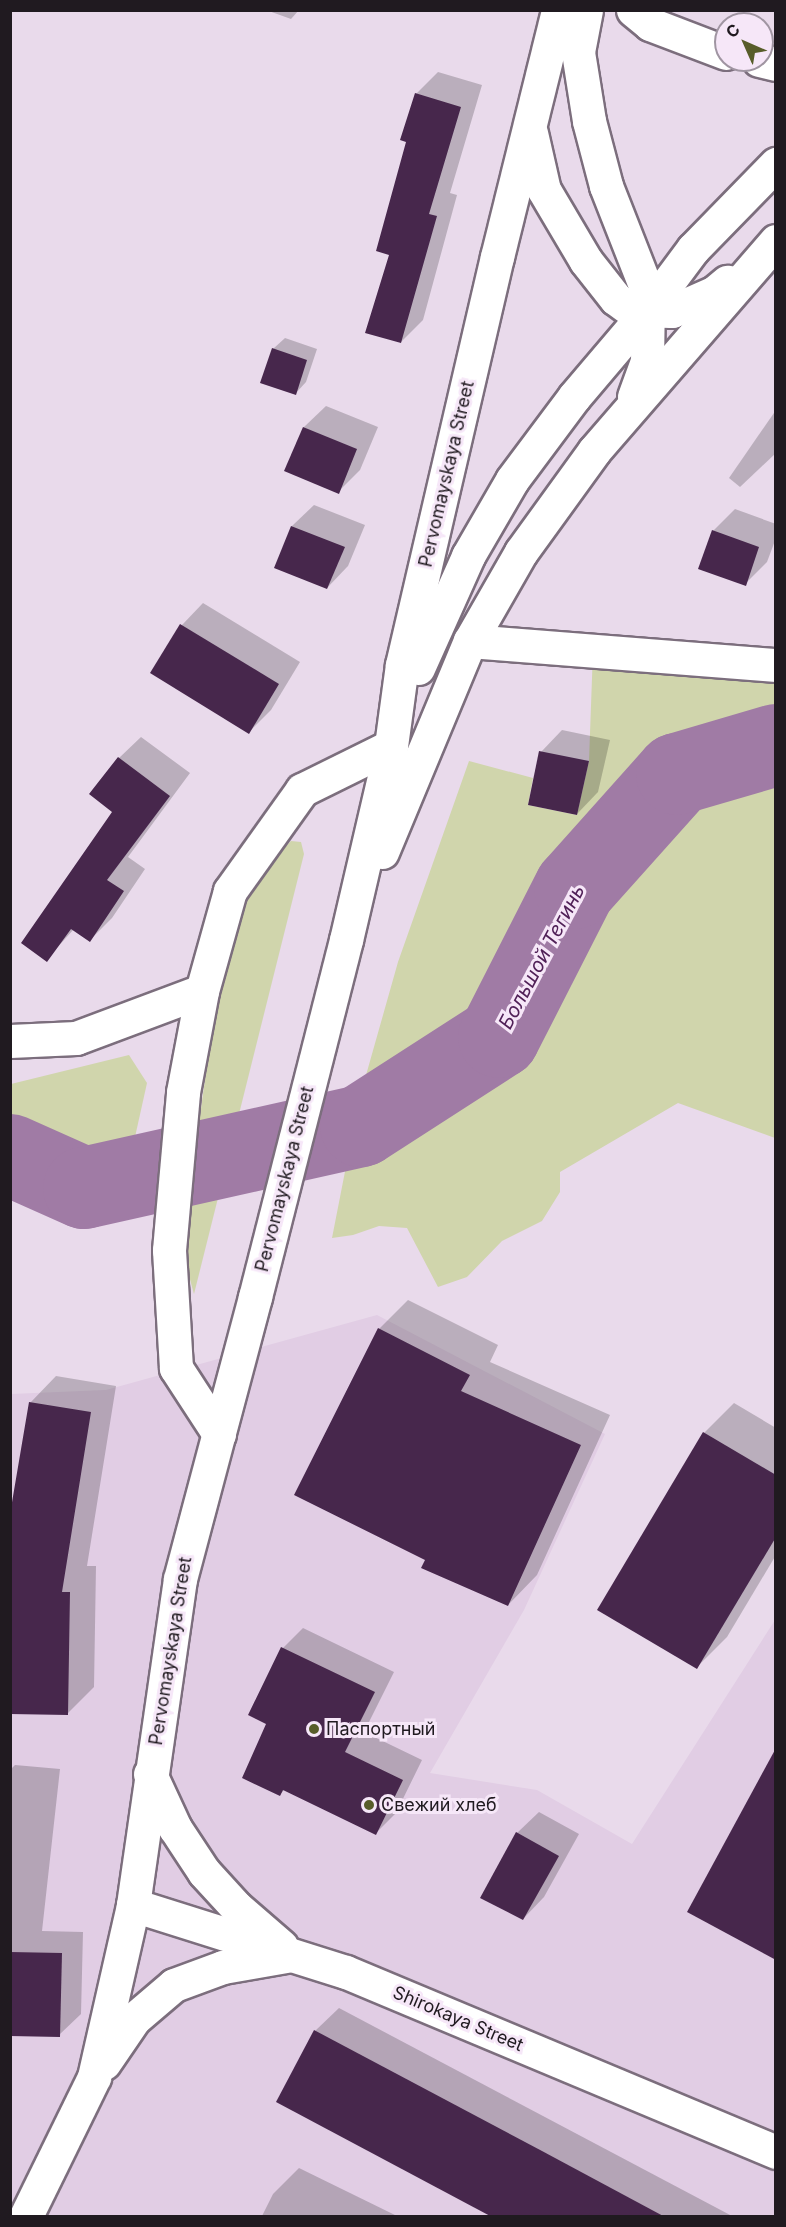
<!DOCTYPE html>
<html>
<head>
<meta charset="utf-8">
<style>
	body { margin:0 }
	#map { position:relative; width:786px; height:2227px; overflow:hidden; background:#e9daeb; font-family:Inter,sans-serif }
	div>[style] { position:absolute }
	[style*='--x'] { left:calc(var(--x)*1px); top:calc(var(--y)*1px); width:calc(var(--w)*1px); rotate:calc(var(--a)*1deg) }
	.built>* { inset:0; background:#e1cde4 }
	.green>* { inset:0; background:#d0d5ac }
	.shadow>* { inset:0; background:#0003 }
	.river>* { height:82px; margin:-41px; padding:0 41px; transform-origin:41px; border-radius:41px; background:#a07ba5 }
	.building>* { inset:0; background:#47274c }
	.roads { filter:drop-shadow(2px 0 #7c6e7d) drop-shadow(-2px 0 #7c6e7d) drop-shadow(0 2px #7c6e7d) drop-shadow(0 -2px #7c6e7d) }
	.minor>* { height:33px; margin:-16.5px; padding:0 16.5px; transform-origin:16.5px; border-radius:16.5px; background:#fff }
	.tertiary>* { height:33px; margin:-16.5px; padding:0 16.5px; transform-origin:16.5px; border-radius:16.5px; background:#fff }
	.dots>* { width:16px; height:16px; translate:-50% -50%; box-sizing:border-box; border:3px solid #f6e7f8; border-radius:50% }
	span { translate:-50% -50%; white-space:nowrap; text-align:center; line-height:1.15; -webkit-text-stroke:6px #f6e7f8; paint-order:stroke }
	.street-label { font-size:18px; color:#201a20 }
	.poi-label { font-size:18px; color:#201a20 }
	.left { translate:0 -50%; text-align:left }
	.water-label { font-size:20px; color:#512158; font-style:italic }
	.frame { position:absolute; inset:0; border:12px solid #201a20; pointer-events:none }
	.north { position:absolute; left:714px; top:12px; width:60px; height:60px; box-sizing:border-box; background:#f6e7f8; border:2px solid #a095a2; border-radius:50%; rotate:315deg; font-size:16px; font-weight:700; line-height:24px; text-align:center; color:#201a20 }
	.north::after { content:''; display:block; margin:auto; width:21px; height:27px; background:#585d2a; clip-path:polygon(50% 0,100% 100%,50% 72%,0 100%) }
</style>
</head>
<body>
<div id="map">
	<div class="built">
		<div style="clip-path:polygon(377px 1315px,605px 1434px,524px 1610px,430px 1773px,537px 1790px,632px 1844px,775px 1620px,775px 2216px,11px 2216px,11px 1394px,106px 1390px)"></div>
	</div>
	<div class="green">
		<div style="clip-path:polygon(593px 650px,775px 665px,775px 1138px,678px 1103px,560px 1172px,560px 1192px,542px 1221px,502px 1241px,467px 1277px,438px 1287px,407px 1228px,379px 1226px,353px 1235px,332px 1238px,359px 1100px,398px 962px,469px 761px,533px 778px,528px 805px,577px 815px,589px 761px)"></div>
		<div style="clip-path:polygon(291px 841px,301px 842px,304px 854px,194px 1294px,186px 1265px,185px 1224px,220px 971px,254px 878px)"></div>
		<div style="clip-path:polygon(129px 1055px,147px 1083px,121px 1200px,11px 1196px,11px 1084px)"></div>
	</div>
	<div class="shadow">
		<div style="clip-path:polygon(266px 10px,299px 10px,291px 19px)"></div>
		<div style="clip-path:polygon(438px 72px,482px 85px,450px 193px,457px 195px,423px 320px,401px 342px,391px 254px,416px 94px)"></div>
		<div style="clip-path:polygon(285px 338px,317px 349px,306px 382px,295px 394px,273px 349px)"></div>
		<div style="clip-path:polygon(326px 406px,378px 427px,360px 470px,338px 492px,304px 427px)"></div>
		<div style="clip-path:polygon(776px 410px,776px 453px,740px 487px,729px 478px)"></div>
		<div style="clip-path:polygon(314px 505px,365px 525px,348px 566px,327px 588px,292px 526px)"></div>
		<div style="clip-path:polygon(735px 509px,776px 524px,776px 538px,767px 562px,745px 584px,713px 531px)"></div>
		<div style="clip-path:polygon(203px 603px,300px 662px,271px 710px,249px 732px,152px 672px,182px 625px)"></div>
		<div style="clip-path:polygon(562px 730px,610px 740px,598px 792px,577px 814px,541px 752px)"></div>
		<div style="clip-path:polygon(141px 737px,190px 773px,128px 857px,145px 869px,112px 918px,90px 940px,74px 929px,46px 960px,114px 811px,119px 758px)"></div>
		<div style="clip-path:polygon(408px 1300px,498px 1345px,490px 1362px,610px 1415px,537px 1575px,508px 1605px,427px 1559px,379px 1329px)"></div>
		<div style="clip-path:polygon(56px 1376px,116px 1386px,87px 1566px,96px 1566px,94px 1687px,68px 1713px,30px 1403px)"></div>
		<div style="clip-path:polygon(734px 1403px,776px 1428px,776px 1555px,727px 1637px,697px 1667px,704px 1433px)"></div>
		<div style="clip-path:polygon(303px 1628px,394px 1672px,364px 1732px,422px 1760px,396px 1813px,376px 1833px,285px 1789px,280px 1794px,268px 1724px,250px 1715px,283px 1648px)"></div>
		<div style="clip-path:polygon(15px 1765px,60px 1769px,42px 1931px,83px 1932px,81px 2014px,59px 2035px,10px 2034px,10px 1770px)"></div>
		<div style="clip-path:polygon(539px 1812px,579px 1834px,544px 1897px,523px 1919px,517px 1833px)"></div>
		<div style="clip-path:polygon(339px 2008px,732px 2216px,495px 2216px,315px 2031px)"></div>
		<div style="clip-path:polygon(299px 2168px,397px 2216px,262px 2216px,273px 2194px)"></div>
	</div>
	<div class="river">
		<div style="--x:10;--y:1155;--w:81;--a:24"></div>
		<div style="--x:84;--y:1188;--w:284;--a:-12.6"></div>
		<div style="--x:361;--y:1126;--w:164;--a:-32.8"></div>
		<div style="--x:499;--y:1037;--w:167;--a:-63"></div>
		<div style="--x:575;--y:888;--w:153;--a:-48.2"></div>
		<div style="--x:677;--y:774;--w:103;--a:-16.3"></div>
	</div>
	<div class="building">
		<div style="clip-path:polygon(415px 93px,461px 107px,429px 214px,437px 216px,401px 343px,365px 333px,389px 255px,376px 251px,406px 142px,400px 140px)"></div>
		<div style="clip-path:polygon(272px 348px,307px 360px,296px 395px,260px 383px)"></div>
		<div style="clip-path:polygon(303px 427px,357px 449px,339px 494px,284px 471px)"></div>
		<div style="clip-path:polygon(291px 526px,345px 547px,327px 589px,274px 568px)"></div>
		<div style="clip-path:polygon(712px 530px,759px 547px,746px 586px,698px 569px)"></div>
		<div style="clip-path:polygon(180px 624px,279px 684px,249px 734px,150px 673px)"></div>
		<div style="clip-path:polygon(539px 751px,589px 761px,577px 815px,528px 805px)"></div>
		<div style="clip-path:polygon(118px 757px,170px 796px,107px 880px,124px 891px,90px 942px,71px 929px,47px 962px,21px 943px,112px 812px,89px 794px)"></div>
		<div style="clip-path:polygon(378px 1328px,470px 1375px,461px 1391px,581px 1445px,508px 1606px,421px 1568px,425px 1560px,294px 1495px)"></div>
		<div style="clip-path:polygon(29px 1402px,91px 1412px,62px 1592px,70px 1592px,68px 1715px,10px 1714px,10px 1514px)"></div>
		<div style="clip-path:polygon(703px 1432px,776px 1475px,776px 1537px,697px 1669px,597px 1610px)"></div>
		<div style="clip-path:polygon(281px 1647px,375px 1692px,345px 1752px,403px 1780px,376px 1835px,283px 1790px,280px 1796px,242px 1778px,266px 1724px,248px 1715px)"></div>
		<div style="clip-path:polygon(776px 1748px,776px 1960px,687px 1912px)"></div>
		<div style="clip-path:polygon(516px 1832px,559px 1856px,523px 1920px,480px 1898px)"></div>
		<div style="clip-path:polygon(10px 1952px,62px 1953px,60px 2037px,10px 2036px)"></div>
		<div style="clip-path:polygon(314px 2030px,542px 2151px,665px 2217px,492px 2217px,276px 2102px)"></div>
	</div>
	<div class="roads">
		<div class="minor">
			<div style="--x:470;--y:641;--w:307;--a:4.5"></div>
			<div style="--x:10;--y:1041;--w:66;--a:-2.6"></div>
			<div style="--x:76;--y:1038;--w:134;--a:-20.5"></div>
			<div style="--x:219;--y:1434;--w:79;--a:-123.1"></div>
			<div style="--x:176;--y:1368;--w:118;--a:-93.4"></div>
			<div style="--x:169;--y:1250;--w:159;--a:-84.9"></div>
			<div style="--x:183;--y:1092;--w:103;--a:-79.3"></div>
			<div style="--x:202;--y:991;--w:104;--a:-74.4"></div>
			<div style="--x:230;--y:891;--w:124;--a:-54.5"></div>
			<div style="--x:302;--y:790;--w:99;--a:-26.3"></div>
		</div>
		<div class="tertiary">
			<div style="--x:586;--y:10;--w:43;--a:100.8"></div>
			<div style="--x:578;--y:52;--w:70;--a:80.9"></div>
			<div style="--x:589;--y:121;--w:67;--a:75.3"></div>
			<div style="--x:606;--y:186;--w:115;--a:68.6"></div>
			<div style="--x:648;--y:293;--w:68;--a:90.8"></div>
			<div style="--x:647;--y:361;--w:38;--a:110"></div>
			<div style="--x:633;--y:10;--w:22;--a:39"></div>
			<div style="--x:650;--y:24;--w:81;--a:20.9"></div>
			<div style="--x:759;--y:60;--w:17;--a:13"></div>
			<div style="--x:531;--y:133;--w:58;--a:77.2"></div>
			<div style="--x:544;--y:190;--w:82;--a:59.4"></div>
			<div style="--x:586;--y:261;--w:48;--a:51.7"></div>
			<div style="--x:616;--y:299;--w:19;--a:36"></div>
			<div style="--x:631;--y:310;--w:41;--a:1.4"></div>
			<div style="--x:672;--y:311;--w:47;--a:-23.8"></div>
			<div style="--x:715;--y:292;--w:16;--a:-40"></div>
			<div style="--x:418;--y:668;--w:123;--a:-65.9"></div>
			<div style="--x:468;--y:556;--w:88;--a:-59.9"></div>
			<div style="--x:512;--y:480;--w:104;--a:-53.2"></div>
			<div style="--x:574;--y:397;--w:111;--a:-49.7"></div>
			<div style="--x:646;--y:312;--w:79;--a:-53.3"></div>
			<div style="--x:693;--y:249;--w:119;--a:-45.7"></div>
			<div style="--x:382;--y:852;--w:229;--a:-67.4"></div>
			<div style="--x:470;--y:641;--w:103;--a:-60.2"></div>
			<div style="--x:521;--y:552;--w:125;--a:-54.1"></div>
			<div style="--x:594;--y:451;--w:278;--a:-49.1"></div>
			<div style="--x:150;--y:1774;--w:60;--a:65.2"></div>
			<div style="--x:175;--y:1828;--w:53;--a:56.6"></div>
			<div style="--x:204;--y:1872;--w:47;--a:47.6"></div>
			<div style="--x:236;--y:1907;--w:60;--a:40.9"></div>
			<div style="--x:133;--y:1905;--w:223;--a:17.5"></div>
			<div style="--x:346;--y:1972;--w:466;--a:22.7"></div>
			<div style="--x:104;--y:2063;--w:53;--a:-55.7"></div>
			<div style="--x:134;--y:2019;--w:52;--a:-40.4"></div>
			<div style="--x:174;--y:1985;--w:52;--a:-20.2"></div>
			<div style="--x:223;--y:1967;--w:64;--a:-9.9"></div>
			<div style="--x:26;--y:2216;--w:155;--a:-63.9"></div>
			<div style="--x:94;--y:2077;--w:176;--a:-77.2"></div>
			<div style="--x:133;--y:1905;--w:329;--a:-81.8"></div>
			<div style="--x:180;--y:1579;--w:292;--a:-75.1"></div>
			<div style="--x:255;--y:1297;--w:368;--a:-75.7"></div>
			<div style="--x:346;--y:940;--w:199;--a:-76.9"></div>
			<div style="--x:391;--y:746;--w:82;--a:-82.3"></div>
			<div style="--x:402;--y:665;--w:419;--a:-76.9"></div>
			<div style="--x:497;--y:257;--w:254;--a:-76.1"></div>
		</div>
	</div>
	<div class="dots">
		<div style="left:314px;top:1729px;background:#585d2a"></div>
		<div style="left:369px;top:1805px;background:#585d2a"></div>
	</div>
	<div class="street-label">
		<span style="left:447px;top:474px;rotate:-77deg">Pervomayskaya Street</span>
		<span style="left:285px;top:1179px;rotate:-76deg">Pervomayskaya Street</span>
		<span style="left:171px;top:1651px;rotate:-81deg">Pervomayskaya Street</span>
		<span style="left:458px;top:2019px;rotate:23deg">Shirokaya Street</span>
	</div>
	<div class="poi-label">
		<span class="left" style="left:326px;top:1729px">Паспортный</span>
		<span class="left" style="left:381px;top:1805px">Свежий хлеб</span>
	</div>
	<div class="water-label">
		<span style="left:542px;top:957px;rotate:-62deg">Большой Тегинь</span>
	</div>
	<div class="frame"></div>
	<div class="north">С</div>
</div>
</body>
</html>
